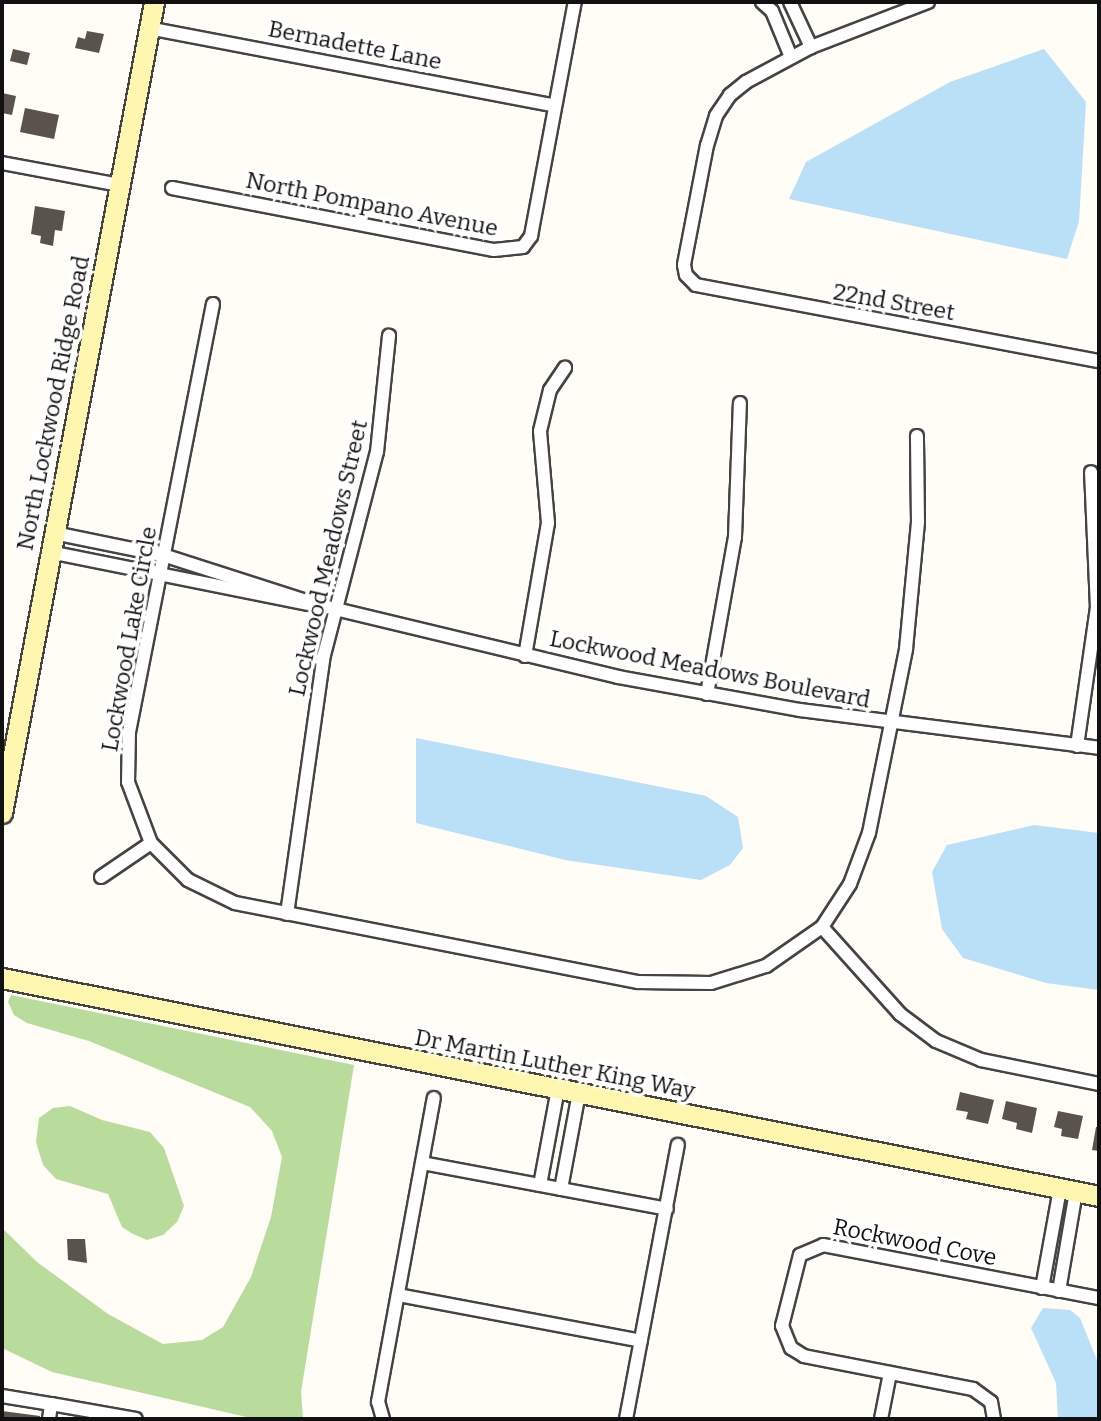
<!DOCTYPE html>
<html>
<head>
<meta charset="utf-8">
<style>
	body { margin:0 }
	#map { position:relative; width:1101px; height:1421px; overflow:hidden; background:#fffdf5; font-family:Bitter,serif }
	div>[style] { position:absolute }
	[style*='--x'] { left:calc(var(--x)*1px); top:calc(var(--y)*1px); width:calc(var(--w)*1px); rotate:calc(var(--a)*1deg) }
	.forest>* { inset:0; background:#b9dc9c }
	.water>* { inset:0; background:#b9e0f7 }
	.building>* { inset:0; background:#5a524d }
	.roads { filter:drop-shadow(2px 0 #444) drop-shadow(-2px 0 #444) drop-shadow(0 2px #444) drop-shadow(0 -2px #444) }
	.street>* { height:12px; margin:-6px; padding:0 6px; transform-origin:6px; border-radius:6px; background:#fff }
	.secondary>* { height:19px; margin:-9.5px; padding:0 9.5px; transform-origin:9.5px; border-radius:9.5px; background:#fff6b0 }
	span { translate:-50% -50%; white-space:nowrap; text-align:center; line-height:1.15; -webkit-text-stroke:7px #fff; paint-order:stroke }
	.street-label { font-size:23px; color:#111 }
	.frame { position:absolute; inset:0; border:4px solid #111; pointer-events:none }
</style>
</head>
<body>
<div id="map">
	<div class="forest">
		<div style="clip-path:polygon(11px 995px,354px 1065px,301px 1392px,303px 1419px,255px 1419px,52px 1372px,2px 1348px,2px 1228px,37px 1262px,108px 1314px,163px 1344px,202px 1340px,223px 1327px,251px 1277px,271px 1217px,282px 1157px,272px 1131px,250px 1107px,89px 1041px,27px 1023px,14px 1015px,8px 1002px)"></div>
		<div style="clip-path:polygon(70px 1106px,102px 1120px,150px 1132px,164px 1148px,184px 1206px,177px 1222px,163px 1235px,147px 1240px,133px 1234px,122px 1227px,108px 1194px,56px 1179px,43px 1165px,36px 1142px,39px 1118px,53px 1108px)"></div>
	</div>
	<div class="water">
		<div style="clip-path:polygon(1044px 49px,1086px 102px,1079px 221px,1067px 259px,789px 199px,806px 162px,950px 82px)"></div>
		<div style="clip-path:polygon(416px 738px,706px 796px,738px 817px,743px 848px,730px 865px,701px 880px,565px 860px,416px 823px)"></div>
		<div style="clip-path:polygon(1034px 825px,1099px 833px,1099px 990px,1046px 983px,963px 958px,942px 929px,932px 872px,947px 845px)"></div>
		<div style="clip-path:polygon(1043px 1308px,1070px 1310px,1080px 1318px,1099px 1365px,1099px 1419px,1058px 1419px,1056px 1383px,1031px 1328px)"></div>
	</div>
	<div class="building">
		<div style="clip-path:polygon(87px 31px,104px 34px,99px 53px,75px 48px,78px 37px,85px 39px)"></div>
		<div style="clip-path:polygon(13px 49px,30px 53px,27px 65px,10px 61px)"></div>
		<div style="clip-path:polygon(2px 93px,16px 96px,12px 115px,2px 113px)"></div>
		<div style="clip-path:polygon(25px 108px,59px 115px,54px 139px,20px 132px)"></div>
		<div style="clip-path:polygon(35px 206px,65px 211px,62px 231px,55px 230px,53px 246px,40px 243px,41px 236px,31px 234px)"></div>
		<div style="clip-path:polygon(960px 1092px,994px 1100px,988px 1124px,966px 1119px,968px 1112px,956px 1110px)"></div>
		<div style="clip-path:polygon(1006px 1101px,1037px 1108px,1032px 1133px,1016px 1129px,1017px 1123px,1002px 1119px)"></div>
		<div style="clip-path:polygon(1058px 1111px,1083px 1116px,1078px 1139px,1061px 1136px,1062px 1129px,1054px 1127px)"></div>
		<div style="clip-path:polygon(1096px 1127px,1099px 1127px,1099px 1151px,1092px 1150px)"></div>
		<div style="clip-path:polygon(67px 1239px,85px 1239px,87px 1263px,68px 1260px)"></div>
		<div style="clip-path:polygon(2px 1411px,40px 1416px,40px 1419px,2px 1419px)"></div>
	</div>
	<div class="roads">
		<div class="street">
			<div style="--x:762;--y:2;--w:13;--a:42"></div>
			<div style="--x:772;--y:11;--w:50;--a:67.6"></div>
			<div style="--x:790;--y:2;--w:50;--a:65"></div>
			<div style="--x:928;--y:2;--w:125;--a:159"></div>
			<div style="--x:811;--y:47;--w:74;--a:151.7"></div>
			<div style="--x:746;--y:82;--w:21;--a:141"></div>
			<div style="--x:730;--y:95;--w:25;--a:124"></div>
			<div style="--x:716;--y:116;--w:30;--a:107"></div>
			<div style="--x:707;--y:145;--w:122;--a:100.9"></div>
			<div style="--x:684;--y:265;--w:10;--a:79"></div>
			<div style="--x:686;--y:275;--w:14;--a:45"></div>
			<div style="--x:696;--y:285;--w:410;--a:10.7"></div>
			<div style="--x:148;--y:28;--w:412;--a:10.8"></div>
			<div style="--x:2;--y:163;--w:119;--a:10.6"></div>
			<div style="--x:172;--y:188;--w:328;--a:10.9"></div>
			<div style="--x:494;--y:250;--w:29;--a:-6"></div>
			<div style="--x:523;--y:247;--w:14;--a:-54"></div>
			<div style="--x:531;--y:236;--w:238;--a:-79.4"></div>
			<div style="--x:213;--y:304;--w:435;--a:101.1"></div>
			<div style="--x:129;--y:731;--w:51;--a:91.1"></div>
			<div style="--x:128;--y:782;--w:65;--a:69.3"></div>
			<div style="--x:151;--y:843;--w:52;--a:45"></div>
			<div style="--x:188;--y:880;--w:52;--a:26.1"></div>
			<div style="--x:235;--y:903;--w:411;--a:11.1"></div>
			<div style="--x:638;--y:982;--w:73;--a:0.8"></div>
			<div style="--x:711;--y:983;--w:58;--a:-17.2"></div>
			<div style="--x:766;--y:966;--w:68;--a:-34.9"></div>
			<div style="--x:822;--y:927;--w:51;--a:-56.9"></div>
			<div style="--x:850;--y:884;--w:54;--a:-69.6"></div>
			<div style="--x:869;--y:833;--w:188;--a:-78.6"></div>
			<div style="--x:906;--y:649;--w:128;--a:-84.6"></div>
			<div style="--x:918;--y:522;--w:86;--a:-90.7"></div>
			<div style="--x:54;--y:533;--w:114;--a:11.6"></div>
			<div style="--x:166;--y:556;--w:161;--a:17.8"></div>
			<div style="--x:319;--y:605;--w:308;--a:13.5"></div>
			<div style="--x:618;--y:677;--w:185;--a:10.3"></div>
			<div style="--x:800;--y:710;--w:301;--a:7.2"></div>
			<div style="--x:50;--y:552;--w:263;--a:11.4"></div>
			<div style="--x:525;--y:656;--w:135;--a:-80.2"></div>
			<div style="--x:548;--y:523;--w:92;--a:-95"></div>
			<div style="--x:540;--y:431;--w:42;--a:-76.3"></div>
			<div style="--x:550;--y:390;--w:27;--a:-56"></div>
			<div style="--x:707;--y:694;--w:159;--a:-79.9"></div>
			<div style="--x:735;--y:537;--w:134;--a:-87.9"></div>
			<div style="--x:1077;--y:746;--w:139;--a:-81.8"></div>
			<div style="--x:1097;--y:608;--w:136;--a:-92.5"></div>
			<div style="--x:101;--y:877;--w:60;--a:-34.2"></div>
			<div style="--x:287;--y:914;--w:262;--a:-81.9"></div>
			<div style="--x:324;--y:655;--w:210;--a:-75.4"></div>
			<div style="--x:377;--y:452;--w:117;--a:-84.1"></div>
			<div style="--x:822;--y:927;--w:117;--a:48.1"></div>
			<div style="--x:900;--y:1014;--w:45;--a:36.9"></div>
			<div style="--x:936;--y:1041;--w:49;--a:22.9"></div>
			<div style="--x:981;--y:1060;--w:120;--a:11.5"></div>
			<div style="--x:422;--y:1163;--w:249;--a:10.6"></div>
			<div style="--x:540;--y:1185;--w:98;--a:-79.4"></div>
			<div style="--x:561;--y:1189;--w:98;--a:-79.4"></div>
			<div style="--x:1042;--y:1288;--w:101;--a:-79.7"></div>
			<div style="--x:1059;--y:1291;--w:100;--a:-80.3"></div>
			<div style="--x:398;--y:1295;--w:247;--a:10.7"></div>
			<div style="--x:2;--y:1396;--w:50;--a:9.3"></div>
			<div style="--x:49;--y:1419;--w:15;--a:-82"></div>
			<div style="--x:51;--y:1404;--w:86;--a:10"></div>
			<div style="--x:383;--y:1419;--w:18;--a:-106"></div>
			<div style="--x:378;--y:1402;--w:309;--a:-79.6"></div>
			<div style="--x:626;--y:1419;--w:279;--a:-79.3"></div>
			<div style="--x:881;--y:1419;--w:47;--a:-78.9"></div>
			<div style="--x:994;--y:1419;--w:17;--a:-100"></div>
			<div style="--x:991;--y:1402;--w:22;--a:-144"></div>
			<div style="--x:973;--y:1389;--w:172;--a:-169"></div>
			<div style="--x:804;--y:1356;--w:15;--a:-148"></div>
			<div style="--x:791;--y:1348;--w:24;--a:-112"></div>
			<div style="--x:782;--y:1326;--w:73;--a:-75.8"></div>
			<div style="--x:800;--y:1255;--w:25;--a:-23"></div>
			<div style="--x:823;--y:1245;--w:281;--a:10.9"></div>
		</div>
		<div class="secondary">
			<div style="--x:2;--y:813;--w:825;--a:-79.38"></div>
			<div style="--x:2;--y:978;--w:1118;--a:11.24"></div>
		</div>
	</div>
	<div class="street-label">
		<span style="left:355px;top:45px;rotate:11deg">Bernadette Lane</span>
		<span style="left:372px;top:204px;rotate:11deg">North Pompano Avenue</span>
		<span style="left:894px;top:302px;rotate:10deg">22nd Street</span>
		<span style="left:53px;top:403px;rotate:-79deg">North Lockwood Ridge Road</span>
		<span style="left:328px;top:558px;rotate:-77deg">Lockwood Meadows Street</span>
		<span style="left:129px;top:639px;rotate:-80deg">Lockwood Lake Circle</span>
		<span style="left:710px;top:669px;rotate:11deg">Lockwood Meadows Boulevard</span>
		<span style="left:555px;top:1064px;rotate:11deg">Dr Martin Luther King Way</span>
		<span style="left:915px;top:1242px;rotate:11deg">Rockwood Cove</span>
	</div>
	<div class="frame"></div>
</div>
</body>
</html>
